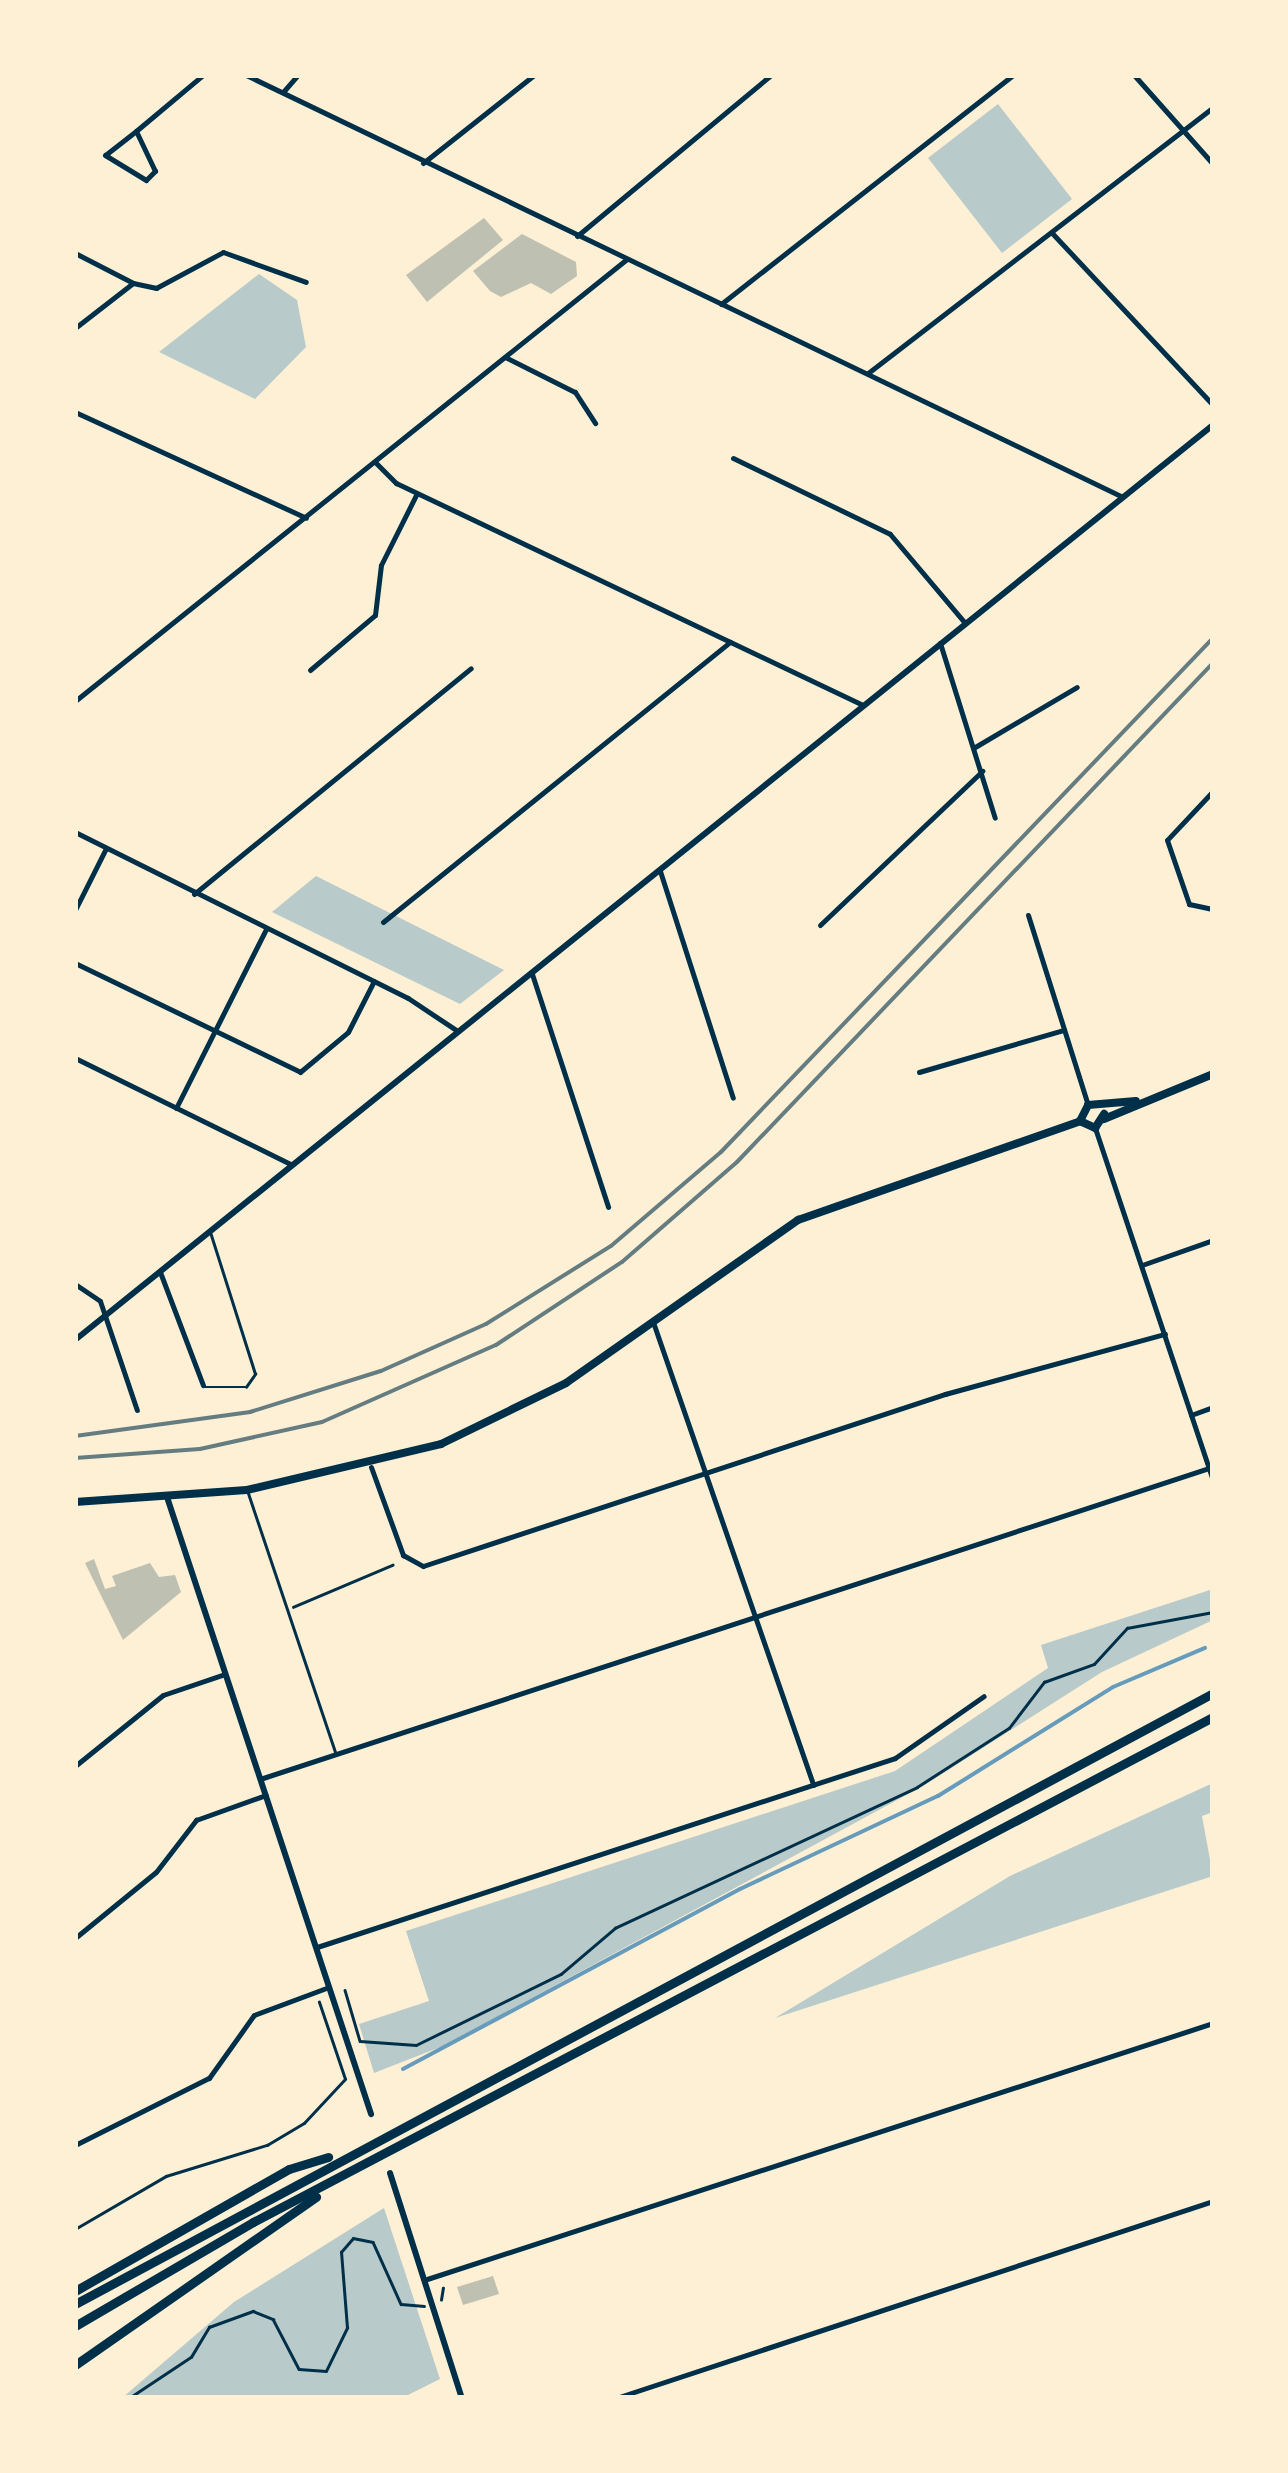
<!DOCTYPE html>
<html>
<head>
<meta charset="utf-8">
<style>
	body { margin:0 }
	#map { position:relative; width:1288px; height:2473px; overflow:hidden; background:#fdf0d5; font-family:"Noto Sans",sans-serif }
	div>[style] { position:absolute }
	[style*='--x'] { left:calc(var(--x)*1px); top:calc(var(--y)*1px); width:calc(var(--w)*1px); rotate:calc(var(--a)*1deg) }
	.green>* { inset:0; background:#b9caca }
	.stream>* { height:4px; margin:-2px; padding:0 2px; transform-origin:2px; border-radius:2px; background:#669bbc }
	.building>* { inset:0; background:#bec0b2 }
	.path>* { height:2.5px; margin:-1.25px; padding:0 1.25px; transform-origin:1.25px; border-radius:1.25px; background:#003049 }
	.service>* { height:2.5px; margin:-1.25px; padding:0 1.25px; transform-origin:1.25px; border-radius:1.25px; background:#003049 }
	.minor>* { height:5px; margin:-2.5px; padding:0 2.5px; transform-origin:2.5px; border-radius:2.5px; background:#003049 }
	.tertiary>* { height:6px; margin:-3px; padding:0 3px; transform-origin:3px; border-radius:3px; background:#003049 }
	.secondary>* { height:8px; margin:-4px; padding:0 4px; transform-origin:4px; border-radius:4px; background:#003049 }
	.motorway>* { height:9px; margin:-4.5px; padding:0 4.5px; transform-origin:4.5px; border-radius:4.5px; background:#003049 }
	.rail>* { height:4px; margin:-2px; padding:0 2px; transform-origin:2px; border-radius:2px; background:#657d81 }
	span { translate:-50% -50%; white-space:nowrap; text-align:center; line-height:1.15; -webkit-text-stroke:10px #fdf0d5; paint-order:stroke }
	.frame { position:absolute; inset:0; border:78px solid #fdf0d5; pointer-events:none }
</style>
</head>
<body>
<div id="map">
	<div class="green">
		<div style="clip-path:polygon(998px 104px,1072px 199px,1002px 253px,928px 158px)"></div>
		<div style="clip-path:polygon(259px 274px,297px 300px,306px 347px,255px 399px,159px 352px)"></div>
		<div style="clip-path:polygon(316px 876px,504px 970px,460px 1004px,272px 912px)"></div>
		<div style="clip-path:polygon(1213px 1589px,1213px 1620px,1102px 1672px,923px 1786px,443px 2046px,374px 2073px,359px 2024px,429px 2001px,406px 1931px,895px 1771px,1048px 1668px,1041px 1645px)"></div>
		<div style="clip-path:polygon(1213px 1783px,1213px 1812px,1202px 1816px,1213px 1876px,775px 2018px,1010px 1876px)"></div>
		<div style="clip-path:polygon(384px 2208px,440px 2379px,402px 2398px,122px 2398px,234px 2302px)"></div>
	</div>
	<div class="stream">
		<div style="--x:403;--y:2069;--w:382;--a:-28.1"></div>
		<div style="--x:740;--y:1889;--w:219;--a:-25.2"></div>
		<div style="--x:938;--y:1796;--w:206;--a:-31.9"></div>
		<div style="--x:1113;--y:1687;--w:100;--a:-23"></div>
	</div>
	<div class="building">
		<div style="clip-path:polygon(484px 218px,503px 240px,427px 302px,406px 275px)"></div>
		<div style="clip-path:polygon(522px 234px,576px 262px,577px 276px,551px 294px,531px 283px,501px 297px,490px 291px,473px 271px)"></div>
		<div style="clip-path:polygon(94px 1559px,105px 1589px,116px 1586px,112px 1576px,150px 1563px,159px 1577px,175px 1575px,181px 1592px,123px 1640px,85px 1563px)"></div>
		<div style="clip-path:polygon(493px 2276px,499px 2294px,463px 2305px,457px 2287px)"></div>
	</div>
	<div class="path">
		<div style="--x:293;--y:1607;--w:108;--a:-23"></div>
		<div style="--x:345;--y:1990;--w:53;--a:73.6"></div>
		<div style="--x:360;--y:2041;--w:56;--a:4.1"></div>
		<div style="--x:416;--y:2045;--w:161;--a:-26.1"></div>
		<div style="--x:561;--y:1974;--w:71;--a:-40.4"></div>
		<div style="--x:615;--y:1928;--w:333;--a:-25"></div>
		<div style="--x:917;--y:1787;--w:109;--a:-32.7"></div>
		<div style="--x:1009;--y:1728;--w:58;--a:-52.7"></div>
		<div style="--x:1044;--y:1682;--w:53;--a:-19.8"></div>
		<div style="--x:1094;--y:1664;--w:49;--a:-47.5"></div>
		<div style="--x:1127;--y:1628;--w:87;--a:-10.5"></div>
		<div style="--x:75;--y:2229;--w:105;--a:-30.2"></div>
		<div style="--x:166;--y:2176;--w:106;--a:-17.1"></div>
		<div style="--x:267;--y:2145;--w:43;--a:-30.7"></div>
		<div style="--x:304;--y:2123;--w:60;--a:-47"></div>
		<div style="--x:345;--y:2079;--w:81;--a:-108.7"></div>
		<div style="--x:441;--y:2300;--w:12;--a:-81"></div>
		<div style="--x:129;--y:2398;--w:74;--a:-33.5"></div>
		<div style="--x:191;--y:2357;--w:35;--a:-59"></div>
		<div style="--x:209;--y:2327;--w:47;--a:-20"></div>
		<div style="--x:253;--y:2311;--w:22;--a:22"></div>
		<div style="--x:273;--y:2319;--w:56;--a:62.5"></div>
		<div style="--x:299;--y:2369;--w:27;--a:4"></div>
		<div style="--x:326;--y:2371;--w:48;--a:-64"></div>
		<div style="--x:347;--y:2328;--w:76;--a:-94.5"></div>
		<div style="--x:341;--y:2252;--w:18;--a:-49"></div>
		<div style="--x:353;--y:2238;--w:20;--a:11"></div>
		<div style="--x:373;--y:2242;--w:68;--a:65.7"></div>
		<div style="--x:401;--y:2304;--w:23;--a:5"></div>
	</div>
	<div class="service">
		<div style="--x:204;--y:1387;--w:42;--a:0"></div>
		<div style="--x:246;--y:1387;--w:16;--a:-55"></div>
		<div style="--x:255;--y:1374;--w:149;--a:-107.6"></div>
		<div style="--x:248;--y:1492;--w:275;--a:71.4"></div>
	</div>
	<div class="minor">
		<div style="--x:246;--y:75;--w:973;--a:25.7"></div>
		<div style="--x:1134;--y:75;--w:119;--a:48.4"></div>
		<div style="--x:283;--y:92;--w:23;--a:-49"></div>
		<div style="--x:136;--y:131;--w:39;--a:142"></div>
		<div style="--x:105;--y:155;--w:48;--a:31.4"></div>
		<div style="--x:146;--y:180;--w:13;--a:-45"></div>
		<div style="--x:155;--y:171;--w:44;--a:-115.4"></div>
		<div style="--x:136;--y:131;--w:87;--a:-39.9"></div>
		<div style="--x:423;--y:163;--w:142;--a:-38.4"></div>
		<div style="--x:1052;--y:233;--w:236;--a:46.9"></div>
		<div style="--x:577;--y:236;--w:252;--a:-39.7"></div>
		<div style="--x:75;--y:253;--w:65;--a:27.3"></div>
		<div style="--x:721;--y:304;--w:371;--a:-38.1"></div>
		<div style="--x:75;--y:328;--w:73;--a:-37.8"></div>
		<div style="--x:133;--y:283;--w:24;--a:12"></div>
		<div style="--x:156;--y:288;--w:76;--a:-28.2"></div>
		<div style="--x:223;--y:252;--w:88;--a:19.9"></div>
		<div style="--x:505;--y:357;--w:78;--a:26.6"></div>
		<div style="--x:575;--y:392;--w:37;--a:57"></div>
		<div style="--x:868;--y:373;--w:436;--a:-37.6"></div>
		<div style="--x:75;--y:412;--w:254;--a:24.6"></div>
		<div style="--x:733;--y:458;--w:174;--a:25.8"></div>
		<div style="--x:890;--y:534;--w:116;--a:49.9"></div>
		<div style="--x:375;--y:462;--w:30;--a:45"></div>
		<div style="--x:396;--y:483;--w:517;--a:25.43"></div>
		<div style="--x:940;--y:643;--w:183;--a:72.6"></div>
		<div style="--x:310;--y:670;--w:85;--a:-40.2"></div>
		<div style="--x:375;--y:615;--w:50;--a:-83.2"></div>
		<div style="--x:381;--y:565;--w:80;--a:-63.4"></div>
		<div style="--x:75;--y:701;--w:707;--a:-38.69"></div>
		<div style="--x:975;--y:747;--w:118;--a:-30.5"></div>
		<div style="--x:1213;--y:791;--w:67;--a:133.2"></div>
		<div style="--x:1167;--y:840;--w:68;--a:71"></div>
		<div style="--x:1189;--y:904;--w:25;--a:12"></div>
		<div style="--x:75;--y:832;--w:372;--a:26.5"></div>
		<div style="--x:408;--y:998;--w:58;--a:33.7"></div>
		<div style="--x:660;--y:871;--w:238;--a:72.2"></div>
		<div style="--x:194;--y:894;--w:357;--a:-39.2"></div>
		<div style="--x:75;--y:910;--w:69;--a:-63.4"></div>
		<div style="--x:1028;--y:915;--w:199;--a:72.5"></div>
		<div style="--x:383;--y:922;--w:446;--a:-38.9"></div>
		<div style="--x:820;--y:925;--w:224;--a:-43.5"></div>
		<div style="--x:75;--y:963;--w:250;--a:25.8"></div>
		<div style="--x:300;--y:1072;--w:62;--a:-39.8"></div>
		<div style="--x:348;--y:1032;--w:57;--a:-63"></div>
		<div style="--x:532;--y:974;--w:245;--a:71.9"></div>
		<div style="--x:75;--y:1058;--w:240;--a:26.2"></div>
		<div style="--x:919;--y:1072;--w:151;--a:-16.2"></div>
		<div style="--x:176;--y:1108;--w:200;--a:-63.3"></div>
		<div style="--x:1095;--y:1128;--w:372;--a:71.5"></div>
		<div style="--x:1142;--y:1265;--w:75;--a:-19.4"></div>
		<div style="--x:160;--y:1272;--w:121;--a:69.2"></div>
		<div style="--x:75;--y:1284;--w:30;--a:34"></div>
		<div style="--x:100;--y:1301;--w:115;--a:71.3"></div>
		<div style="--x:653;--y:1322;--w:490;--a:70.9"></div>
		<div style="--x:1191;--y:1415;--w:23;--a:-20"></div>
		<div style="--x:371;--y:1467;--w:94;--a:70"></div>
		<div style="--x:403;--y:1555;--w:23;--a:29"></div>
		<div style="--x:423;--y:1566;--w:550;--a:-18.24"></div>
		<div style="--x:945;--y:1394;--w:228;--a:-15.3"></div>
		<div style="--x:75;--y:1766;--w:113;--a:-38.9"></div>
		<div style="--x:163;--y:1695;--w:65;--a:-18.7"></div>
		<div style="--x:260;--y:1779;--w:999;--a:-18.14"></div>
		<div style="--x:75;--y:1938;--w:104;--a:-39.2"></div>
		<div style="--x:156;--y:1872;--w:66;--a:-52.4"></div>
		<div style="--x:196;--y:1820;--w:74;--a:-19.7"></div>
		<div style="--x:317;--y:1947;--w:608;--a:-18.11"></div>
		<div style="--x:895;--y:1758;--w:108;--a:-34.9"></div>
		<div style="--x:75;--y:2145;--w:150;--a:-26.6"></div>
		<div style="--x:209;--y:2078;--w:77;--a:-54.5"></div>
		<div style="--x:254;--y:2015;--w:80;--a:-20.5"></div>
		<div style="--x:424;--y:2280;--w:830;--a:-18.04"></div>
		<div style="--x:616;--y:2398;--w:629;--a:-18.26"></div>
	</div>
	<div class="tertiary">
		<div style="--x:75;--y:1340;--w:1460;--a:-38.8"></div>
		<div style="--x:167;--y:1497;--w:650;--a:71.7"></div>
		<div style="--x:390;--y:2173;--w:236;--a:72.3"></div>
	</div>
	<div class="secondary">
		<div style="--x:1104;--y:1119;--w:118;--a:-22.4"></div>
		<div style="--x:1080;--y:1121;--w:18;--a:-63"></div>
		<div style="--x:1088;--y:1105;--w:48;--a:-4.8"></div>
		<div style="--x:1080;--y:1121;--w:17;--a:25"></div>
		<div style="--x:1095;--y:1128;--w:17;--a:-57"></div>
		<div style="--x:75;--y:1502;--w:172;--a:-4"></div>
		<div style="--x:247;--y:1490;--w:199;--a:-13.3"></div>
		<div style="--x:441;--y:1444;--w:139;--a:-26"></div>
		<div style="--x:566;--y:1383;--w:284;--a:-35.1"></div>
		<div style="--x:798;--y:1220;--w:299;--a:-19.3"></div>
	</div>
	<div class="motorway">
		<div style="--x:75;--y:2291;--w:246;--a:-29.7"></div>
		<div style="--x:289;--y:2169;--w:41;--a:-17.1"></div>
		<div style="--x:75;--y:2304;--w:1292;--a:-28.23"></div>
		<div style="--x:75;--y:2326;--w:206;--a:-30.3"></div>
		<div style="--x:253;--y:2222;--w:1085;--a:-27.75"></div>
		<div style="--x:75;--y:2365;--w:294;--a:-34.9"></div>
	</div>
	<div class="rail">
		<div style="--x:75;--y:1436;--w:177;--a:-7.8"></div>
		<div style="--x:250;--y:1412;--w:137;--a:-17.4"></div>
		<div style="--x:381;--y:1371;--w:115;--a:-24.1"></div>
		<div style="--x:486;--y:1324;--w:147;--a:-32"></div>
		<div style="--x:611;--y:1246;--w:145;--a:-40.5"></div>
		<div style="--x:721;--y:1152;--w:712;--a:-46.25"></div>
		<div style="--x:75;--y:1458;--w:125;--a:-4.1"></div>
		<div style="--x:200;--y:1449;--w:125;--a:-12.5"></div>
		<div style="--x:322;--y:1422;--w:190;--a:-23.9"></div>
		<div style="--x:496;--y:1345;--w:151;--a:-33.4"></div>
		<div style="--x:622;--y:1262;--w:152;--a:-41"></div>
		<div style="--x:737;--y:1162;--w:690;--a:-46.35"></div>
	</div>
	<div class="frame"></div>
</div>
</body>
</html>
